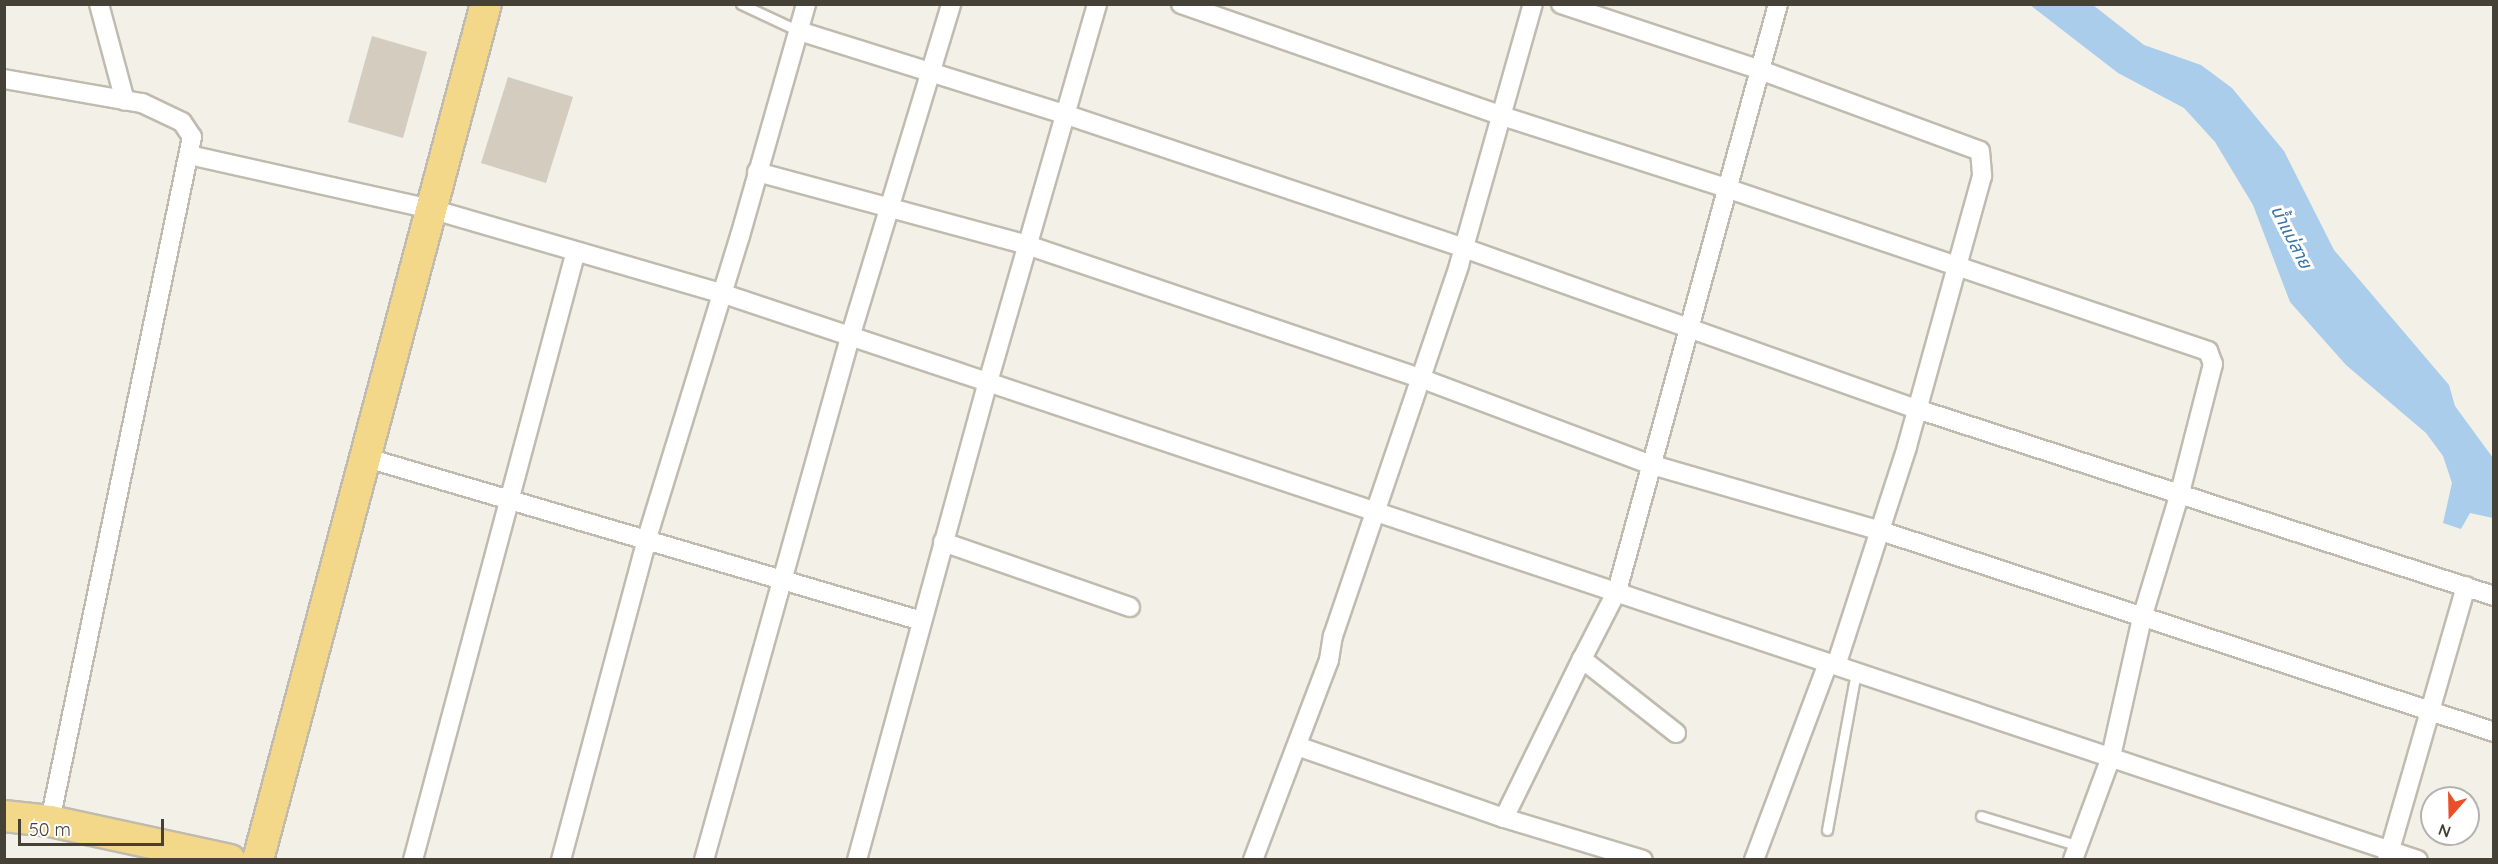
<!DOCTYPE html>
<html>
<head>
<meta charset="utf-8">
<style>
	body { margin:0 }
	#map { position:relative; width:2498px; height:864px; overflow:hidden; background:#f3f0e8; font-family:Quicksand,"Noto Sans Thai",sans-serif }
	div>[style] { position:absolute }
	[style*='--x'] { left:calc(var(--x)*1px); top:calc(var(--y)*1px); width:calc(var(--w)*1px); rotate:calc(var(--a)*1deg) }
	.water>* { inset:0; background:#a9cdeb }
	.building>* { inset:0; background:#d3ccbf }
	.roads { filter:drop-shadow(2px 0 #c0bbae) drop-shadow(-2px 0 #c0bbae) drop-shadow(0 2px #c0bbae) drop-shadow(0 -2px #c0bbae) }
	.service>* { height:9px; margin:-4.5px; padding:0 4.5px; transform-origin:4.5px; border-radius:4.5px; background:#fff }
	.minor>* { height:18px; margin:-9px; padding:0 9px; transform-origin:9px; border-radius:9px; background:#fff }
	.trunk>* { height:30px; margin:-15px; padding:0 15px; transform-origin:15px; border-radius:15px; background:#f4d889 }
	span { translate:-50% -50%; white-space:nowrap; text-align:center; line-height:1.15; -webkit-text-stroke:6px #fff; paint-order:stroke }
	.water-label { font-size:18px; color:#3974a9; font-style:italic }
	.frame { position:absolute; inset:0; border:6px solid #464137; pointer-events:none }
	.north { position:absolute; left:2420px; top:786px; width:60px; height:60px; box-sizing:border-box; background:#fff; border:2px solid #b5b3af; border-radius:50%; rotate:200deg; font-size:16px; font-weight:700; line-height:24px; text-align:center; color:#464137 }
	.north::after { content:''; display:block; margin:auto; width:21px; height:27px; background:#e95029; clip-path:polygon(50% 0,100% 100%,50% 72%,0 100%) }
	.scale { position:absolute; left:18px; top:819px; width:146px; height:27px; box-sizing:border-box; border:3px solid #464137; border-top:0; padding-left:8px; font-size:18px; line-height:21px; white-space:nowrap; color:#464137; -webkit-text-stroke:4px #fff; paint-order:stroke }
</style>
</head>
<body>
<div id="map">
	<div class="water">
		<div style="clip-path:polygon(2030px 5px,2093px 5px,2144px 45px,2201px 65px,2232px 88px,2284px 151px,2334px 250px,2449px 385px,2455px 406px,2493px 458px,2493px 518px,2470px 513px,2461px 529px,2443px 523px,2452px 483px,2443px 456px,2426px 433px,2346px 365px,2290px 302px,2253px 205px,2215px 142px,2184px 108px,2118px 73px)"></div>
	</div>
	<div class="building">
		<div style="clip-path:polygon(372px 36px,427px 52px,403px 138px,348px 122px)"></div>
		<div style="clip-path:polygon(508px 77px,573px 97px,546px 183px,481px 163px)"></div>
	</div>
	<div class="roads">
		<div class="service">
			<div style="--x:741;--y:4;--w:64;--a:25"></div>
			<div style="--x:1981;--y:816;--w:99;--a:17"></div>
			<div style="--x:1827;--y:830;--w:161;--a:-79.6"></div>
		</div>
		<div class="minor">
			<div style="--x:99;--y:4;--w:100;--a:75"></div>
			<div style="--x:1181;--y:4;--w:337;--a:19.2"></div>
			<div style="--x:1499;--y:115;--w:242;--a:17.8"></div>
			<div style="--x:1729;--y:189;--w:506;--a:18.69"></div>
			<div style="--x:2208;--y:351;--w:14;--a:69"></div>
			<div style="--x:2213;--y:364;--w:136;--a:104.4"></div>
			<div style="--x:2179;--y:496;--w:127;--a:106.9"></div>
			<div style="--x:2142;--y:618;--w:142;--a:102.6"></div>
			<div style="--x:2111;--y:757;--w:110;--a:110.3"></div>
			<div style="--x:1561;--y:4;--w:210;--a:18.3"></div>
			<div style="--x:1760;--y:70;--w:234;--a:20.2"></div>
			<div style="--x:1980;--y:151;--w:25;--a:85"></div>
			<div style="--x:1982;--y:176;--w:281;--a:105.5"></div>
			<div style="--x:1907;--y:447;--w:229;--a:108"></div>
			<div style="--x:799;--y:31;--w:278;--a:17.4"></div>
			<div style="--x:1064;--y:114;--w:422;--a:18.5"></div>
			<div style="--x:1464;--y:248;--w:481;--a:19.6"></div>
			<div style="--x:1917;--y:409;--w:607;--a:17.96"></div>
			<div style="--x:4;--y:79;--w:140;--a:9.9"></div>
			<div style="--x:142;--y:103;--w:44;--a:25.4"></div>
			<div style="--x:182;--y:122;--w:18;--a:56"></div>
			<div style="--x:192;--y:137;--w:699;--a:101.73"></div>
			<div style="--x:189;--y:155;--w:248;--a:12.6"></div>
			<div style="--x:431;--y:209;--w:302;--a:16.2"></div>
			<div style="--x:721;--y:293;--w:1789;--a:18.48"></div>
			<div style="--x:757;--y:172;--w:280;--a:15.1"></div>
			<div style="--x:1027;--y:245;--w:415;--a:18.7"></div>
			<div style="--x:1420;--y:378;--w:245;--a:20.6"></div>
			<div style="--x:1649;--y:464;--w:241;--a:16.1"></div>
			<div style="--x:1881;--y:531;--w:645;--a:18.15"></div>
			<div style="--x:367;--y:458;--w:578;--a:16.37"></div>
			<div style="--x:943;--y:542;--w:198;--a:19.2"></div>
			<div style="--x:1676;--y:733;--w:120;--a:-141.8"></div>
			<div style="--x:1582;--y:659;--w:76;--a:-62.8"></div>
			<div style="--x:1617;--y:591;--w:609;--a:-74.66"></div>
			<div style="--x:1297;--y:746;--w:219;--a:19.2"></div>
			<div style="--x:1504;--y:818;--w:145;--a:16.8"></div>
			<div style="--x:1504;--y:818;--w:177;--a:-63.9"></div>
			<div style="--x:413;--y:860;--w:630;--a:-75.02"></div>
			<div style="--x:561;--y:860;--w:333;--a:-75"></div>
			<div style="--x:647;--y:538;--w:316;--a:-72.9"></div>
			<div style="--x:740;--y:236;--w:241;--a:-74.1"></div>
			<div style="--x:704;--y:860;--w:546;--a:-74.39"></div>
			<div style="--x:851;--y:334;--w:345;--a:-73.1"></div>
			<div style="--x:857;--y:860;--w:496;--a:-74.7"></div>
			<div style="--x:988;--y:382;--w:393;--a:-73.9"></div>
			<div style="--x:1253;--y:860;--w:214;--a:-69.2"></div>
			<div style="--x:1329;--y:660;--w:24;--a:-81"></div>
			<div style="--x:1333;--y:636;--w:392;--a:-71.2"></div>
			<div style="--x:1459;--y:265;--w:271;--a:-74.2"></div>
			<div style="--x:1754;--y:860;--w:210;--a:-69.4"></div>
			<div style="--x:2387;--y:860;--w:285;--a:-73.9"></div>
		</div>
		<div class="trunk">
			<div style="--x:4;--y:816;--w:46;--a:6.2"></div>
			<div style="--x:50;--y:821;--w:184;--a:12.2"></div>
			<div style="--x:258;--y:860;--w:886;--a:-75.09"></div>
		</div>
	</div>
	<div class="water-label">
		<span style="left:2291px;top:237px;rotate:63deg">น้ำแม่สาย</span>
	</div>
	<div class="frame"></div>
	<div class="north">N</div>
	<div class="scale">50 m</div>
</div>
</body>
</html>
